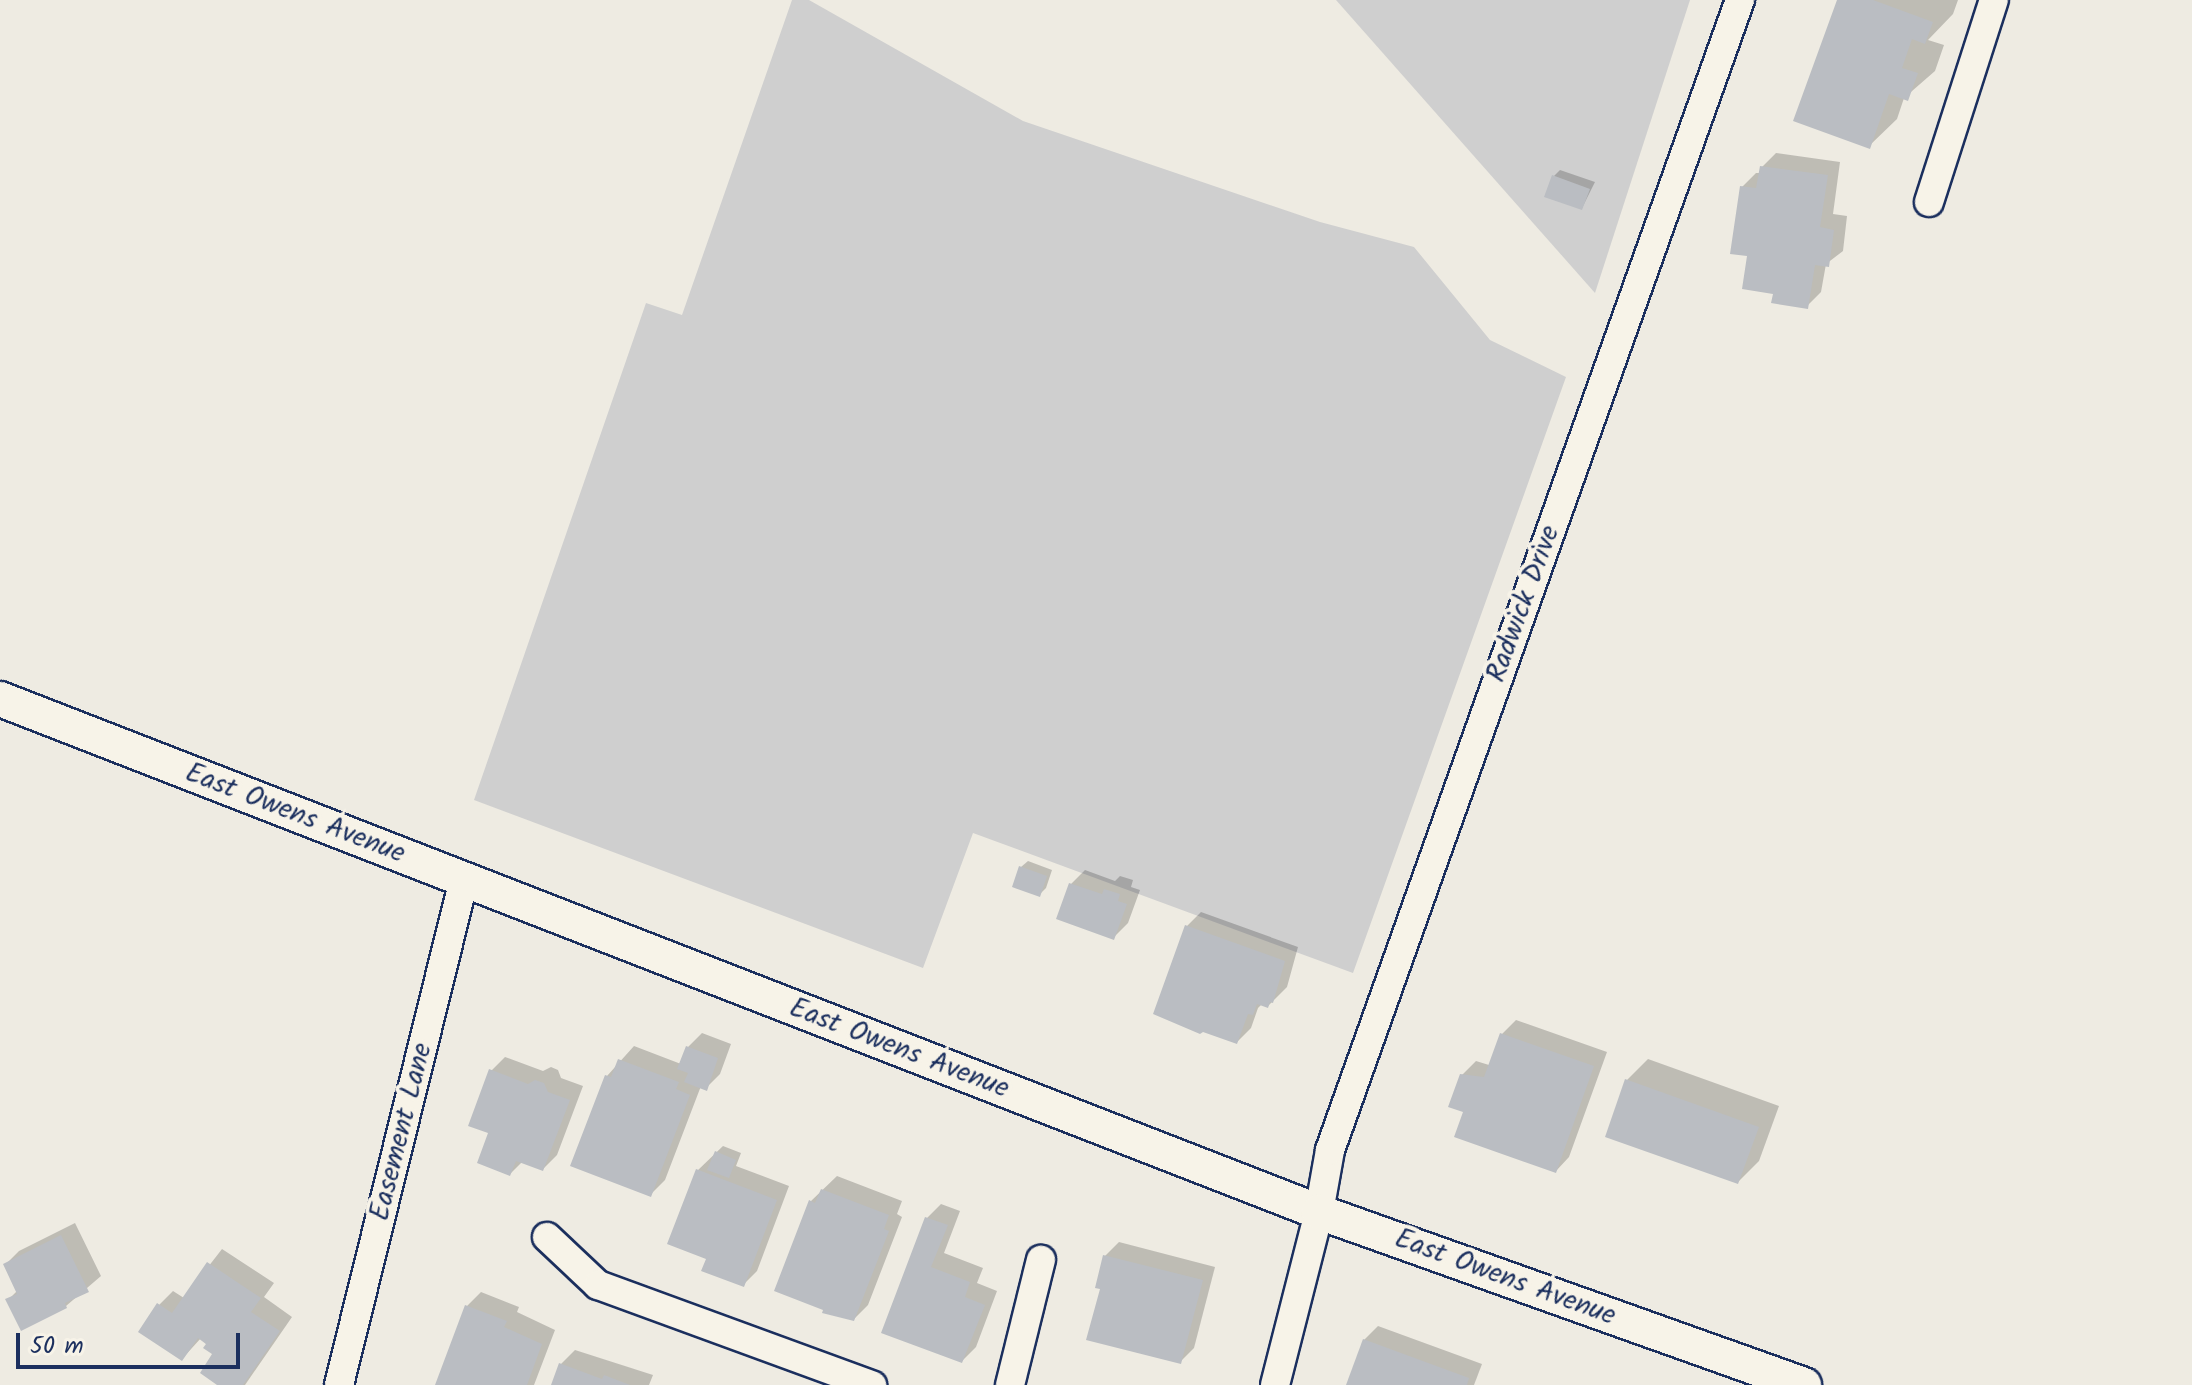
<!DOCTYPE html>
<html>
<head>
<meta charset="utf-8">
<style>
	body { margin:0 }
	#map { position:relative; width:2192px; height:1385px; overflow:hidden; background:#eeebe2; font-family:Kalam,sans-serif }
	div>[style] { position:absolute }
	[style*='--x'] { left:calc(var(--x)*1px); top:calc(var(--y)*1px); width:calc(var(--w)*1px); rotate:calc(var(--a)*1deg) }
	.green>* { inset:0; background:#cfcfcf }
	.shadow>* { inset:0; background:#0003 }
	.building>* { inset:0; background:#babdc2 }
	.roads { filter:drop-shadow(2px 0 #1b2f5e) drop-shadow(-2px 0 #1b2f5e) drop-shadow(0 2px #1b2f5e) drop-shadow(0 -2px #1b2f5e) }
	.minor>* { height:28px; margin:-14px; padding:0 14px; transform-origin:14px; border-radius:14px; background:#f7f3e8 }
	.tertiary>* { height:34px; margin:-17px; padding:0 17px; transform-origin:17px; border-radius:17px; background:#f7f3e8 }
	span { translate:-50% -50%; white-space:nowrap; text-align:center; line-height:1.15; -webkit-text-stroke:8px #f7f3e8; paint-order:stroke }
	.street-label { font-size:28px; color:#1b2f5e }
	.scale { position:absolute; left:16px; top:1333px; width:224px; height:36px; box-sizing:border-box; border:4px solid #1b2f5e; border-top:0; padding-left:10px; font-size:24px; line-height:28px; white-space:nowrap; color:#1b2f5e; -webkit-text-stroke:6px #f7f3e8; paint-order:stroke }
</style>
</head>
<body>
<div id="map">
	<div class="green">
		<div style="clip-path:polygon(792px 0,809px 0,1023px 121px,1320px 222px,1414px 247px,1490px 340px,1566px 377px,1353px 973px,973px 833px,923px 968px,474px 800px,646px 303px,682px 315px)"></div>
		<div style="clip-path:polygon(1336px 0,1690px 0,1595px 293px)"></div>
	</div>
	<div class="shadow">
		<div style="clip-path:polygon(1839px 0,1958px 0,1953px 14px,1928px 40px,1944px 45px,1935px 71px,1904px 98px,1897px 119px,1869px 146px)"></div>
		<div style="clip-path:polygon(1776px 153px,1840px 162px,1833px 214px,1847px 216px,1843px 251px,1826px 264px,1821px 292px,1807px 306px,1775px 292px,1749px 255px,1742px 187px,1756px 173px,1761px 173px,1762px 167px)"></div>
		<div style="clip-path:polygon(1560px 170px,1595px 182px,1582px 208px,1554px 176px)"></div>
		<div style="clip-path:polygon(1028px 861px,1052px 870px,1046px 888px,1040px 894px,1021px 867px)"></div>
		<div style="clip-path:polygon(1085px 870px,1115px 881px,1120px 876px,1133px 880px,1131px 887px,1140px 890px,1128px 923px,1114px 937px,1071px 884px)"></div>
		<div style="clip-path:polygon(1201px 912px,1298px 947px,1287px 987px,1268px 1006px,1262px 1004px,1258px 1008px,1251px 1028px,1237px 1042px,1187px 926px)"></div>
		<div style="clip-path:polygon(1516px 1020px,1607px 1052px,1569px 1157px,1556px 1171px,1465px 1111px,1462px 1075px,1476px 1061px,1489px 1065px,1502px 1034px)"></div>
		<div style="clip-path:polygon(702px 1033px,731px 1044px,720px 1074px,706px 1088px,701px 1086px,665px 1180px,651px 1194px,607px 1076px,634px 1046px,681px 1064px,688px 1047px)"></div>
		<div style="clip-path:polygon(505px 1057px,543px 1071px,551px 1067px,558px 1070px,561px 1078px,583px 1086px,557px 1155px,543px 1169px,523px 1161px,510px 1174px,491px 1132px,491px 1071px)"></div>
		<div style="clip-path:polygon(1648px 1059px,1779px 1106px,1759px 1161px,1738px 1182px,1627px 1080px)"></div>
		<div style="clip-path:polygon(723px 1146px,741px 1153px,736px 1166px,789px 1186px,757px 1271px,743px 1285px,708px 1258px,697px 1171px)"></div>
		<div style="clip-path:polygon(837px 1176px,902px 1201px,897px 1214px,902px 1217px,868px 1305px,854px 1319px,824px 1312px,811px 1201px)"></div>
		<div style="clip-path:polygon(941px 1204px,960px 1211px,944px 1253px,983px 1268px,977px 1283px,997px 1291px,976px 1347px,962px 1361px,884px 1332px,927px 1218px)"></div>
		<div style="clip-path:polygon(75px 1223px,101px 1276px,66px 1306px,8px 1300px,18px 1290px,5px 1265px,19px 1251px)"></div>
		<div style="clip-path:polygon(1119px 1242px,1215px 1267px,1194px 1348px,1180px 1362px,1102px 1288px,1105px 1256px)"></div>
		<div style="clip-path:polygon(222px 1249px,274px 1283px,264px 1297px,292px 1317px,245px 1385px,220px 1385px,215px 1354px,201px 1338px,182px 1359px,159px 1305px,173px 1291px,184px 1298px)"></div>
		<div style="clip-path:polygon(481px 1292px,519px 1307px,517px 1312px,555px 1330px,534px 1385px,437px 1385px,467px 1306px)"></div>
		<div style="clip-path:polygon(1378px 1326px,1482px 1364px,1474px 1385px,1348px 1385px,1364px 1340px)"></div>
		<div style="clip-path:polygon(575px 1350px,653px 1375px,649px 1385px,553px 1385px,561px 1364px)"></div>
	</div>
	<div class="building">
		<div style="clip-path:polygon(1837px 0,1873px 0,1933px 22px,1925px 44px,1912px 39px,1902px 68px,1918px 73px,1908px 101px,1889px 94px,1870px 149px,1793px 121px)"></div>
		<div style="clip-path:polygon(1760px 166px,1828px 175px,1820px 227px,1834px 230px,1829px 267px,1815px 265px,1808px 309px,1771px 303px,1773px 294px,1742px 289px,1747px 256px,1730px 254px,1740px 186px,1756px 188px)"></div>
		<div style="clip-path:polygon(1552px 175px,1590px 189px,1582px 210px,1544px 197px)"></div>
		<div style="clip-path:polygon(1019px 866px,1047px 876px,1040px 897px,1012px 887px)"></div>
		<div style="clip-path:polygon(1069px 883px,1102px 894px,1104px 889px,1120px 894px,1118px 901px,1127px 904px,1114px 940px,1056px 919px)"></div>
		<div style="clip-path:polygon(1185px 925px,1285px 961px,1273px 1003px,1270px 1002px,1268px 1008px,1257px 1004px,1253px 1015px,1248px 1014px,1237px 1044px,1203px 1032px,1200px 1034px,1153px 1014px)"></div>
		<div style="clip-path:polygon(1500px 1033px,1594px 1066px,1556px 1173px,1454px 1137px,1463px 1112px,1448px 1107px,1460px 1074px,1484px 1077px)"></div>
		<div style="clip-path:polygon(686px 1046px,718px 1058px,707px 1091px,684px 1082px,688px 1073px,677px 1069px)"></div>
		<div style="clip-path:polygon(618px 1059px,679px 1082px,676px 1089px,690px 1095px,651px 1197px,570px 1166px,605px 1075px,611px 1077px)"></div>
		<div style="clip-path:polygon(489px 1069px,528px 1084px,535px 1080px,544px 1083px,548px 1092px,570px 1100px,543px 1171px,516px 1161px,510px 1176px,477px 1163px,488px 1133px,468px 1126px)"></div>
		<div style="clip-path:polygon(1625px 1079px,1759px 1127px,1738px 1184px,1605px 1137px)"></div>
		<div style="clip-path:polygon(715px 1151px,736px 1160px,729px 1178px,707px 1170px)"></div>
		<div style="clip-path:polygon(696px 1169px,777px 1200px,744px 1287px,701px 1271px,706px 1259px,667px 1244px)"></div>
		<div style="clip-path:polygon(821px 1189px,889px 1215px,884px 1229px,889px 1231px,854px 1321px,822px 1313px,823px 1310px,774px 1291px,809px 1200px,815px 1203px)"></div>
		<div style="clip-path:polygon(925px 1217px,948px 1225px,931px 1267px,970px 1282px,965px 1297px,985px 1305px,962px 1363px,881px 1333px)"></div>
		<div style="clip-path:polygon(61px 1235px,89px 1292px,65px 1303px,67px 1308px,21px 1331px,5px 1299px,17px 1294px,3px 1264px)"></div>
		<div style="clip-path:polygon(1103px 1255px,1203px 1280px,1181px 1364px,1086px 1340px,1100px 1289px,1095px 1288px)"></div>
		<div style="clip-path:polygon(207px 1262px,261px 1298px,251px 1312px,280px 1331px,243px 1385px,217px 1385px,200px 1373px,212px 1354px,203px 1348px,206px 1344px,198px 1338px,182px 1361px,138px 1332px,157px 1303px,172px 1313px)"></div>
		<div style="clip-path:polygon(465px 1305px,507px 1321px,504px 1327px,542px 1344px,527px 1385px,435px 1385px)"></div>
		<div style="clip-path:polygon(1363px 1339px,1469px 1378px,1467px 1385px,1346px 1385px)"></div>
		<div style="clip-path:polygon(559px 1363px,602px 1379px,604px 1375px,630px 1385px,551px 1385px)"></div>
	</div>
	<div class="roads">
		<div class="minor">
			<div style="--x:1929;--y:202;--w:212;--a:-72.2"></div>
			<div style="--x:547;--y:1237;--w:70;--a:43.3"></div>
			<div style="--x:598;--y:1285;--w:292;--a:20.1"></div>
			<div style="--x:339;--y:1385;--w:521;--a:-76.12"></div>
			<div style="--x:1010;--y:1385;--w:129;--a:-76.1"></div>
			<div style="--x:1275;--y:1385;--w:179;--a:-75.7"></div>
			<div style="--x:1319;--y:1212;--w:63;--a:-79.9"></div>
			<div style="--x:1330;--y:1150;--w:1221;--a:-70.38"></div>
		</div>
		<div class="tertiary">
			<div style="--x:0;--y:699;--w:1415;--a:21.25"></div>
			<div style="--x:1319;--y:1212;--w:515;--a:19.63"></div>
		</div>
	</div>
	<div class="street-label">
		<span style="left:1524px;top:604px;rotate:-70deg">Radwick Drive</span>
		<span style="left:295px;top:814px;rotate:21deg">East Owens Avenue</span>
		<span style="left:899px;top:1049px;rotate:21deg">East Owens Avenue</span>
		<span style="left:402px;top:1132px;rotate:-76deg">Easement Lane</span>
		<span style="left:1505px;top:1278px;rotate:20deg">East Owens Avenue</span>
	</div>
	<div class="scale">50 m</div>
</div>
</body>
</html>
